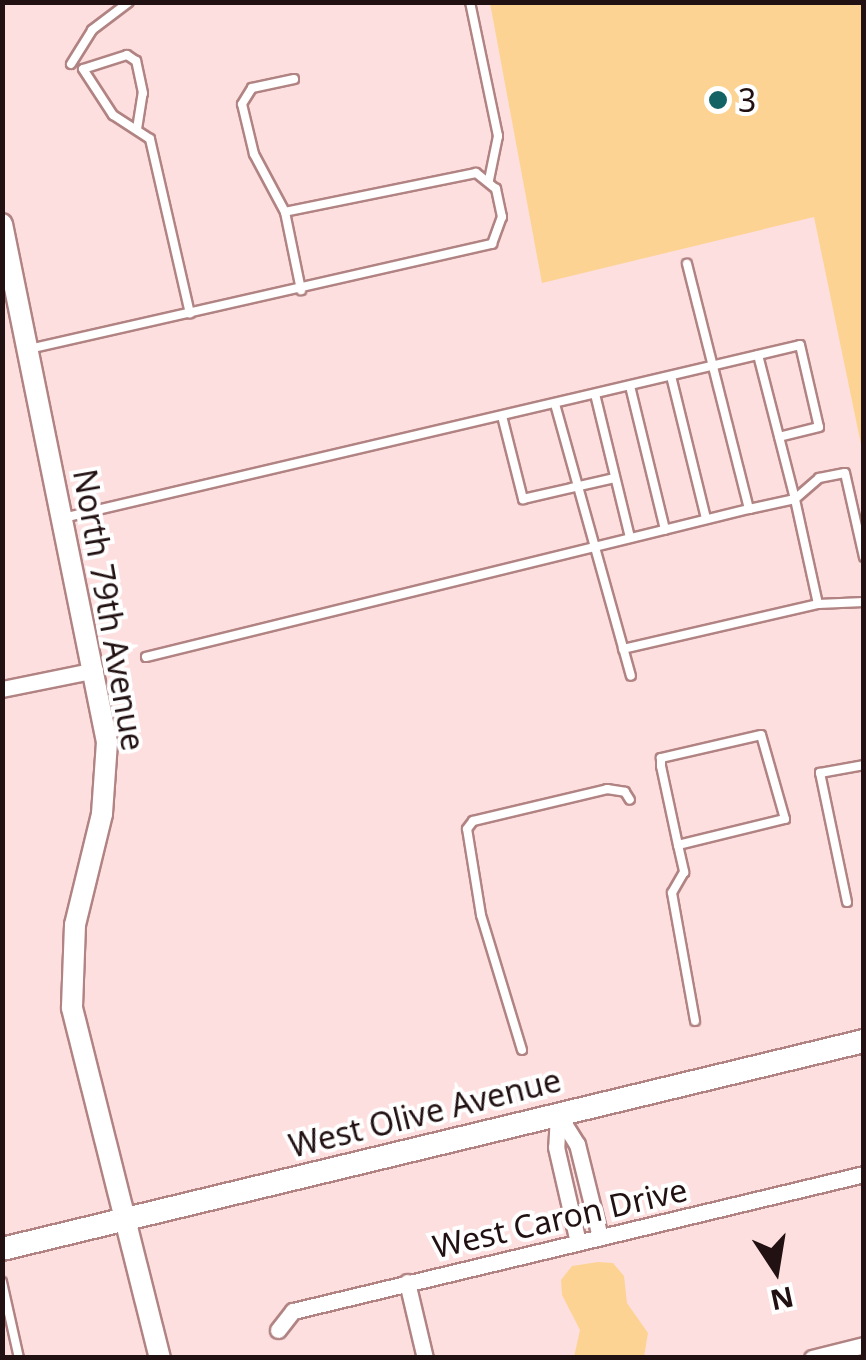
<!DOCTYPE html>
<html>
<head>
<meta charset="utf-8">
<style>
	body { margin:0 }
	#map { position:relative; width:866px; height:1360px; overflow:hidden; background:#fedfdf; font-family:"Noto Sans",sans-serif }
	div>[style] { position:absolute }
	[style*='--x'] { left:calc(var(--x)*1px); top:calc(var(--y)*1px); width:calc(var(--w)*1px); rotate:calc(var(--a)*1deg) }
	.green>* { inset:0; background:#fdd393 }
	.roads { filter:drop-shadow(2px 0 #b18383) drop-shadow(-2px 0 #b18383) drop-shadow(0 2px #b18383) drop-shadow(0 -2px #b18383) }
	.service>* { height:8px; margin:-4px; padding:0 4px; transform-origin:4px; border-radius:4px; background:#fff }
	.minor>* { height:15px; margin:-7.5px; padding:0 7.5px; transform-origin:7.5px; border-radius:7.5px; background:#fff }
	.tertiary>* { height:20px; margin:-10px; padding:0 10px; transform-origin:10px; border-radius:10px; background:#fff }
	.secondary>* { height:22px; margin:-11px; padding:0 11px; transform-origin:11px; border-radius:11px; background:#fff }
	.dots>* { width:28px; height:28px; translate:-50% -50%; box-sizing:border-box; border:5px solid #fff; border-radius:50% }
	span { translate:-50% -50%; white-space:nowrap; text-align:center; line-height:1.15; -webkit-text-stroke:8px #fff; paint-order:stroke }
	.poi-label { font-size:32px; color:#221112 }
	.left { translate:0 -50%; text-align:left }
	.street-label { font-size:32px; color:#221112 }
	.frame { position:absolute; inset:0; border:5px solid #221112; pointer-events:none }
	.north { position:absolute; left:726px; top:1220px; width:100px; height:100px; -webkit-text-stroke:8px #fff; paint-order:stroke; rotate:168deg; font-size:28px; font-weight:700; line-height:40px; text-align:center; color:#221112 }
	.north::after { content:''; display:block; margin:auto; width:35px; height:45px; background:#221112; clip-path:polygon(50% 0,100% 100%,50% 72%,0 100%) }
</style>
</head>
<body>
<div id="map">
	<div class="green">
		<div style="clip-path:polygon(490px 3px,863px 3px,863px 454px,814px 217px,542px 283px)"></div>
		<div style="clip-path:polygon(598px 1262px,613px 1263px,624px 1276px,627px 1303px,648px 1333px,644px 1357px,574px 1357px,580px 1330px,562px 1295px,561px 1280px,572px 1266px)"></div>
	</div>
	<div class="roads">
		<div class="service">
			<div style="--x:470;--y:2;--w:137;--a:78.2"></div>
			<div style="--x:498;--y:136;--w:45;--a:101.6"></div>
			<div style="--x:71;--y:64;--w:40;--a:-58"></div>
			<div style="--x:92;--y:30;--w:46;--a:-37.1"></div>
			<div style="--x:137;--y:129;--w:36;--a:-81"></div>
			<div style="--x:143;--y:93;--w:33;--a:-102"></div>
			<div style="--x:136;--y:61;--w:11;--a:-146"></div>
			<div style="--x:127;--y:55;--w:46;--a:162.3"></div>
			<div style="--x:83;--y:69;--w:55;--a:56.9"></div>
			<div style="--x:113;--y:115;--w:44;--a:33"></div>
			<div style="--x:150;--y:139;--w:179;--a:77.1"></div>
			<div style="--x:285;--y:212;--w:80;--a:78.4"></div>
			<div style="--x:29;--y:349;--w:475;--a:-12.8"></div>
			<div style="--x:492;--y:244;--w:29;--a:-70"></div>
			<div style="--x:502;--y:217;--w:29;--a:-102"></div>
			<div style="--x:496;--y:189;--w:26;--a:-141"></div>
			<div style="--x:476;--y:173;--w:195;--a:168.5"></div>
			<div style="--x:285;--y:212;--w:66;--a:-118.1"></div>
			<div style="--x:254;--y:154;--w:51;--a:-103.5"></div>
			<div style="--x:242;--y:104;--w:19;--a:-58"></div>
			<div style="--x:252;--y:88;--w:43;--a:-12.1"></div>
			<div style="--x:758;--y:355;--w:43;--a:-13.4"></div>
			<div style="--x:800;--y:345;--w:84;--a:77"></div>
			<div style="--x:819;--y:427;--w:41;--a:166"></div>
			<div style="--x:671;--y:376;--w:147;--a:76.2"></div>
			<div style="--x:630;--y:386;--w:148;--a:76.3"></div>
			<div style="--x:595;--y:394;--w:148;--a:76.3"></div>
			<div style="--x:555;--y:404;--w:282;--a:74.4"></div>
			<div style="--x:502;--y:416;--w:86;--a:75.8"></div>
			<div style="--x:523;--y:499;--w:94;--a:-12.9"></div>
			<div style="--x:63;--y:518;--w:714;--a:-13.2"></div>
			<div style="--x:758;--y:355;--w:149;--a:75.6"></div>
			<div style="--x:795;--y:499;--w:32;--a:-41"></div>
			<div style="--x:819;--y:478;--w:26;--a:-11"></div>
			<div style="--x:845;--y:473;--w:86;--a:77.3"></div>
			<div style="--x:818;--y:604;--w:46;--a:-2.5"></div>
			<div style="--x:623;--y:649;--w:200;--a:-13"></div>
			<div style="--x:818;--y:604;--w:107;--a:-102.4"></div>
			<div style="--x:795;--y:499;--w:47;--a:167.7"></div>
			<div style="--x:146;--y:657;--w:621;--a:-13.79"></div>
			<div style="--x:749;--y:509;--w:253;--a:-104.2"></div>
			<div style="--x:678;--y:845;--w:110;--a:-13.7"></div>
			<div style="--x:785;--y:819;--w:87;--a:-105.9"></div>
			<div style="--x:761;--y:735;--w:103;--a:167"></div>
			<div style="--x:661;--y:758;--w:8;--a:90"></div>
			<div style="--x:661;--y:766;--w:81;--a:77.9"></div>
			<div style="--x:678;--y:845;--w:28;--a:77"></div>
			<div style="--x:684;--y:872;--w:24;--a:120"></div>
			<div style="--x:672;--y:893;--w:130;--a:79.8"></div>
			<div style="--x:847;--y:902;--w:132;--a:-101.8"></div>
			<div style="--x:820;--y:773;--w:45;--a:-10.3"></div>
			<div style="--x:522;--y:1050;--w:141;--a:-106.9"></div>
			<div style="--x:481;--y:915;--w:87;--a:-99.2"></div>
			<div style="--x:467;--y:829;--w:10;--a:-53"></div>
			<div style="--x:473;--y:821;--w:138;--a:-13.4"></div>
			<div style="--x:607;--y:789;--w:18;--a:9"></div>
			<div style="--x:625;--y:792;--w:9;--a:58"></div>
			<div style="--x:2;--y:1282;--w:78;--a:77.4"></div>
		</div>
		<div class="minor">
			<div style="--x:2;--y:689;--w:95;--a:-11.5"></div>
			<div style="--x:558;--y:1114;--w:36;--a:58"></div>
			<div style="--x:577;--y:1144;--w:96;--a:76.1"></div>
			<div style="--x:558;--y:1114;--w:33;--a:93"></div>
			<div style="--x:556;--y:1147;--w:98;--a:77"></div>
			<div style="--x:407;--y:1282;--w:78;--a:76.7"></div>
			<div style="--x:278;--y:1330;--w:24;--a:-52"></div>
			<div style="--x:293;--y:1311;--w:587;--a:-13.49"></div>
			<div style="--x:812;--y:1358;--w:54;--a:-14"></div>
		</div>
		<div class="tertiary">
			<div style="--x:2;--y:224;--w:529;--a:78.54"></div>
			<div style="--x:107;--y:742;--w:72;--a:94"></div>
			<div style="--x:102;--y:814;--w:114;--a:103.7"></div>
			<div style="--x:75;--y:925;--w:83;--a:92.1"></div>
			<div style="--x:72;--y:1008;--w:361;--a:75.9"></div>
		</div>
		<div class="secondary">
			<div style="--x:2;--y:1249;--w:887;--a:-13.57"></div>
		</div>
	</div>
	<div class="dots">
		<div style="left:718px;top:100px;background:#136365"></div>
	</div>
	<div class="poi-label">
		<span class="left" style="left:738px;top:100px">3</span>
	</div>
	<div class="street-label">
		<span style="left:109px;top:610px;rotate:80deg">North 79th Avenue</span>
		<span style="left:425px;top:1113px;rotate:-14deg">West Olive Avenue</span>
		<span style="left:560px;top:1218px;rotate:-13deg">West Caron Drive</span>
	</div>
	<div class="frame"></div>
	<div class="north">N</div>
</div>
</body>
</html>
